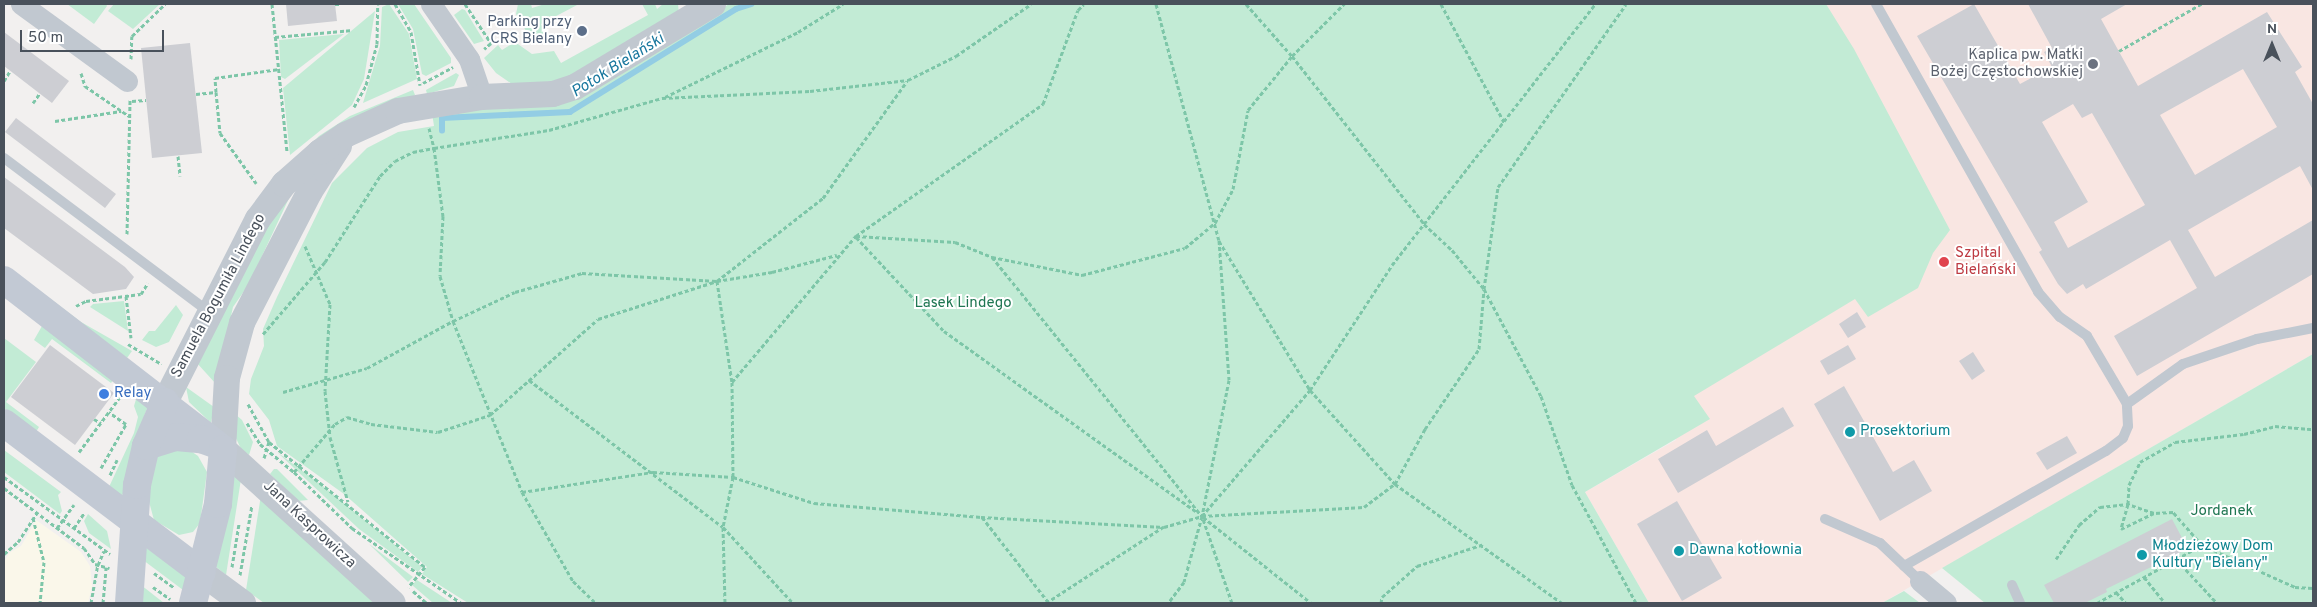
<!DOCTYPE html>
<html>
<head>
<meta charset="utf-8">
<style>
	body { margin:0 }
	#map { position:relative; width:2317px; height:607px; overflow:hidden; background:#f2f0ef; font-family:Overpass,sans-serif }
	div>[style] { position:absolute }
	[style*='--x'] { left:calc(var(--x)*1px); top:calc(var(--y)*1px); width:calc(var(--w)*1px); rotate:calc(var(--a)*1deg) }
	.commercial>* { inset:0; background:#faf7ea }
	.medical>* { inset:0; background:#f9e6e2 }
	.green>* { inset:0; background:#c2ebd5 }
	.stream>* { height:5.5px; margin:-2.75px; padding:0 2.75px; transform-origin:2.75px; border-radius:2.75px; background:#93cde4 }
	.building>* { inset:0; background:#cdced3 }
	.path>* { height:3px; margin-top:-1.5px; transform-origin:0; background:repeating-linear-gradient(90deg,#7dc6a8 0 4px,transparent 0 6.5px) }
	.service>* { height:10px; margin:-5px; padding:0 5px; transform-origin:5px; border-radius:5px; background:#c1c8d0 }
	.minor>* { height:21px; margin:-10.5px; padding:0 10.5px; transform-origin:10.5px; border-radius:10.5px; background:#c1c8d0 }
	.tertiary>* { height:26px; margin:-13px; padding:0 13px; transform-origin:13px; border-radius:13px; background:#c1c8d0 }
	.secondary>* { height:28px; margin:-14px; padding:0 14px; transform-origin:14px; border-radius:14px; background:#c2c9d4 }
	.dots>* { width:14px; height:14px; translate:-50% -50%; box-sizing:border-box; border:2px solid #fff; border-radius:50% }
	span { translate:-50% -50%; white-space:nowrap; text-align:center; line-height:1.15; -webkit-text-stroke:4px #fff; paint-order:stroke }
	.service-label { font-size:15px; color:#4e5e75 }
	.right { translate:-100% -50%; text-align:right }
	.worship-label { font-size:15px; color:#5b616d }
	.health-label { font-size:15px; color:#be3a42 }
	.left { translate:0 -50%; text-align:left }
	.street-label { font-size:15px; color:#49515b }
	.park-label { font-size:15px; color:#1f7652 }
	.shop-label { font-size:15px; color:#366cbe }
	.culture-label { font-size:15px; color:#0d838f }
	.water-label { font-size:16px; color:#19779e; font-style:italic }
	.frame { position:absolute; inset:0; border:5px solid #49515b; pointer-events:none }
	.north { position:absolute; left:2247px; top:20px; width:50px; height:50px; -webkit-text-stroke:4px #fff; paint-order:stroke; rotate:0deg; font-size:14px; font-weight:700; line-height:20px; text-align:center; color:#49515b }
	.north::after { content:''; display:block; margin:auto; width:18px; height:22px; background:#49515b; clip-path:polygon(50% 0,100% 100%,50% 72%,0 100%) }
	.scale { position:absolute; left:20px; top:30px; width:144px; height:22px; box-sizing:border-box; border:2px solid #49515b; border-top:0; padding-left:6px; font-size:15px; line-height:18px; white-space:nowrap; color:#49515b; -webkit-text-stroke:4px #fff; paint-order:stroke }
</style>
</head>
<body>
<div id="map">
	<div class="commercial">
		<div style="clip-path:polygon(36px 520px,81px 552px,90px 566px,92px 586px,88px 603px,4px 603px,4px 562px,9px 553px,21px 546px)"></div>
	</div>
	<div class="medical">
		<div style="clip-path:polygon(1638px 4px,2313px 4px,2313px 354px,1882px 603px,1649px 603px,1585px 492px,1676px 440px)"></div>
	</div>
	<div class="green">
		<div style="clip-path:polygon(67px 4px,106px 4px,107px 6px,94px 24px)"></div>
		<div style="clip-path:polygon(114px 4px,160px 4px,133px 29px,108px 11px)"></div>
		<div style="clip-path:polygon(389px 4px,409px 34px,417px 79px,363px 103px,380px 46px,382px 7px)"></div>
		<div style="clip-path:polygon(398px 4px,414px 4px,451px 58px,451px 63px,426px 76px,422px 74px,413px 29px)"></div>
		<div style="clip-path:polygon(518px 4px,531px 4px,532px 8px,545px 4px,579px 4px,541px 24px,547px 37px,542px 39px,526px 31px,516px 14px)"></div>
		<div style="clip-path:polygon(642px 4px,655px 4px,657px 9px,663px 4px,678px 4px,679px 14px,562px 81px,512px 84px,496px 73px,484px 58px,498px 45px,502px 50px,515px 42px,532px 54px,554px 51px,561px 63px,648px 15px)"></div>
		<div style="clip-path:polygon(729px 4px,1826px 4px,1854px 49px,1950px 230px,1933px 253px,1918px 288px,1868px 317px,1855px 299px,1694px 396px,1710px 419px,1585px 492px,1649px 603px,468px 603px,422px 574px,427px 567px,344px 494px,277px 446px,269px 420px,249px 394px,251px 379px,264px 346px,263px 329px,277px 297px,332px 183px,367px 148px,398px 132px,434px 126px,432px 113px,537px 105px,685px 32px)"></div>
		<div style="clip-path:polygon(462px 9px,465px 10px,484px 41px,474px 44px,454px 15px)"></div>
		<div style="clip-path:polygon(375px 11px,364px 79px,352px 105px,290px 155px,283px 88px)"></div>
		<div style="clip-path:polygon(344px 34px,285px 79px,281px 77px,279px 40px)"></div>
		<div style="clip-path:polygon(456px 73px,459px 75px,454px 86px,427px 94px,426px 90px)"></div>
		<div style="clip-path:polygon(413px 90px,415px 95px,280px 176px,319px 136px,350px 116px)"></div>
		<div style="clip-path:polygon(290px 196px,249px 284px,233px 307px,216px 384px,196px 362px,266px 226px)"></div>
		<div style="clip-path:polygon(4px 264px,81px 322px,132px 351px,127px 358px)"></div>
		<div style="clip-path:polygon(124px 301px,128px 331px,90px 307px,93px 304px)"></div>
		<div style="clip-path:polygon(176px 305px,183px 315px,169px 342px,156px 347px,142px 340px,149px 331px,155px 331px)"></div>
		<div style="clip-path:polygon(42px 326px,114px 379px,111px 383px,52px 339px,45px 348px,34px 340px)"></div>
		<div style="clip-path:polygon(4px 338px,36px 362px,6px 402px,39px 427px,36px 432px,4px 408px)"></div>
		<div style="clip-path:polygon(2313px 354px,2313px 603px,1985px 603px,1942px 568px)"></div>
		<div style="clip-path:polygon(186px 387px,214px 407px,211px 423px,189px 402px)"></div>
		<div style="clip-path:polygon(137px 396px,148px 406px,133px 446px,122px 498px,109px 487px,134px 433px,138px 417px,134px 406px)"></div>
		<div style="clip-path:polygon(235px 414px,242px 420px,253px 442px,249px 455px,241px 449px,235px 436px)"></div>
		<div style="clip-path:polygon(185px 447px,198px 456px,207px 472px,200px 523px,193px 532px,179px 535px,154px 520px,148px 498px,157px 456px)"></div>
		<div style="clip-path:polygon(4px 450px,61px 492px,58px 495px,62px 511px,60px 514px,4px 472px)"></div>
		<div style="clip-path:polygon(277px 452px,323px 486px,422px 567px,418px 572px,359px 529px)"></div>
		<div style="clip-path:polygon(274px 469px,277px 469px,308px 500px,298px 501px,270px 474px)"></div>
		<div style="clip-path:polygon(233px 475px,241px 479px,226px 575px,215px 566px)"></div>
		<div style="clip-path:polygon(261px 495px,374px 603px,264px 603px,246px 590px)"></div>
		<div style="clip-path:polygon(88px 514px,107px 531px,111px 549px,89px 533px,84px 521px)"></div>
		<div style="clip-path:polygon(369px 544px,413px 577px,408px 582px)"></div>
		<div style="clip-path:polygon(144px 546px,187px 577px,183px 590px,143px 560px)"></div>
		<div style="clip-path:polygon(417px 580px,452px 603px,433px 603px,412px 585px)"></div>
		<div style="clip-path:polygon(141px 585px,164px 603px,140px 603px)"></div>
		<div style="clip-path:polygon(1904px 591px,1920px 603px,1882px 603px)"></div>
	</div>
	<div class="stream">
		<div style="--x:442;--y:131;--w:13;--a:-90"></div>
		<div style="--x:442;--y:118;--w:128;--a:-2.7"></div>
		<div style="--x:570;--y:112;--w:195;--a:-31.8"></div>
		<div style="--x:736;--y:9;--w:16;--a:-18"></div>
	</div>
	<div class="building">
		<div style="clip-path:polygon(286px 4px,335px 4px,337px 21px,288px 26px)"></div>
		<div style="clip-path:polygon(evenodd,1974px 4px,2020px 84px,2052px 67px,2044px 52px,2052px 48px,2028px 4px,2127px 4px,2101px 19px,2138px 86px,2267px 12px,2302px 67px,2295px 72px,2313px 104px,2313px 190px,2300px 166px,2188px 230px,2215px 277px,2313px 220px,2313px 274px,2137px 376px,2114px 336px,2197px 288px,2170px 240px,2086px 289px,2083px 284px,2067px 294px,2058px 284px,2039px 252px,2042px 250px,1917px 36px,1974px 4px,2243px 69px,2277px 127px,2195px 175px,2160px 115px,2243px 69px,1974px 4px,2073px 104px,2082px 118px,2092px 113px,2145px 205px,2068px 248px,2054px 222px,2088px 202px,2042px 122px,2073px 104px)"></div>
		<div style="clip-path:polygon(4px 32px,69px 81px,52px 103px,4px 66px)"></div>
		<div style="clip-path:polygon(190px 43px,202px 153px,152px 158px,141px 48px)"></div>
		<div style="clip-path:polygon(16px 118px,116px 194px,105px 208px,5px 132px)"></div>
		<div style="clip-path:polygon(4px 177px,125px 267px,134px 277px,126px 289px,93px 294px,4px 228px)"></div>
		<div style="clip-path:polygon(1857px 312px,1866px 327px,1848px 338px,1839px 324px)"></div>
		<div style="clip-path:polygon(50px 345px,114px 393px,75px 445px,11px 397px)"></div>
		<div style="clip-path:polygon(1848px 345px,1856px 359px,1828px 375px,1820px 361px)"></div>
		<div style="clip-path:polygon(1973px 352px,1985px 371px,1972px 380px,1959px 361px)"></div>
		<div style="clip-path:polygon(1844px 386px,1893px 472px,1914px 460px,1932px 491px,1880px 521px,1814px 404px)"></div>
		<div style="clip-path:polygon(1783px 407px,1794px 426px,1678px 493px,1658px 459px,1707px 430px,1716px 446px)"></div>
		<div style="clip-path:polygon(2067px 436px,2077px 453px,2047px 470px,2036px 453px)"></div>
		<div style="clip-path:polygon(1677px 501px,1722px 578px,1682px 601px,1637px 524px)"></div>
		<div style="clip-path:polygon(2172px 519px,2188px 549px,2106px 589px,2107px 592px,2085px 603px,2054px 603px,2044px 585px)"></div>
	</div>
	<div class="path">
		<div style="--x:272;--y:4;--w:149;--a:84.2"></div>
		<div style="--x:335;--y:4;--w:7;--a:0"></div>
		<div style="--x:395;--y:4;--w:32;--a:60"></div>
		<div style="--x:411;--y:32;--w:54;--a:80.4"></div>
		<div style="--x:465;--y:4;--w:47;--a:56.3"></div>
		<div style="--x:491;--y:43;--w:9;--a:139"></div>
		<div style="--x:1156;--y:4;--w:244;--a:75.1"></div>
		<div style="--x:1219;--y:240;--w:140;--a:85.9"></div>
		<div style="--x:1229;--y:380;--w:139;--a:101.2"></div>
		<div style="--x:1202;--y:516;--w:68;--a:105.3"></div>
		<div style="--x:1184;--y:582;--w:26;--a:127"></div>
		<div style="--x:1246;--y:4;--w:69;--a:48.5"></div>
		<div style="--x:1292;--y:56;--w:214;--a:51.8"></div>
		<div style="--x:1424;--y:224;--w:38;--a:43"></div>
		<div style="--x:1452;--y:250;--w:50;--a:50.6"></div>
		<div style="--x:1484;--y:289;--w:121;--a:62"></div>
		<div style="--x:1541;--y:396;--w:94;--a:70.8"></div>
		<div style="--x:1572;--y:485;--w:134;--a:61.5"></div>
		<div style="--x:1441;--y:4;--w:134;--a:61.9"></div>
		<div style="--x:275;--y:37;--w:78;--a:-5.1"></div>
		<div style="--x:2119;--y:51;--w:95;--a:-29.8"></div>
		<div style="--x:131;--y:59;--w:23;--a:-88"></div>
		<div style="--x:132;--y:36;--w:46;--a:-44.1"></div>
		<div style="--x:81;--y:73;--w:14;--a:73"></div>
		<div style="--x:85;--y:86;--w:53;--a:34.3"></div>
		<div style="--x:4;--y:81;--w:12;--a:-59"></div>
		<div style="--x:423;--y:83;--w:34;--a:-28"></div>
		<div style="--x:216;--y:92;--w:14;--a:-94"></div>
		<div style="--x:215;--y:78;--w:65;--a:-8"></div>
		<div style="--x:196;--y:94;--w:20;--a:-6"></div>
		<div style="--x:216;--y:92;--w:41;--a:84.4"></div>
		<div style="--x:220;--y:133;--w:62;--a:54.2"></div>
		<div style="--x:665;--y:97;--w:148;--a:-26"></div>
		<div style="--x:798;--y:32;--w:53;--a:-31.9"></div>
		<div style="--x:132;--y:101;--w:14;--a:-4"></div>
		<div style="--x:33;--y:103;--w:12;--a:-55"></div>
		<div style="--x:354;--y:107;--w:25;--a:-61"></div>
		<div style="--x:366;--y:85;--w:42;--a:-75"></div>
		<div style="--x:377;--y:44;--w:39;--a:-89"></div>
		<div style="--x:55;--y:121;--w:67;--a:-8.6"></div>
		<div style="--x:429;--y:128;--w:21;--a:76"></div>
		<div style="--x:434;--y:148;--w:116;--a:-8.9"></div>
		<div style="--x:549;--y:130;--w:117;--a:-15.8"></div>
		<div style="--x:662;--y:98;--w:148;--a:-2.7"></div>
		<div style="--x:810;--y:91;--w:99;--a:-6.4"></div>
		<div style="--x:908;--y:80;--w:54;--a:-26.6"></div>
		<div style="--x:956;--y:56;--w:91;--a:-34.7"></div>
		<div style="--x:178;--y:156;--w:20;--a:84"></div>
		<div style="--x:127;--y:234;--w:134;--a:-88.7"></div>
		<div style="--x:856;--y:236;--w:99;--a:3.5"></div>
		<div style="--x:955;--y:242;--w:40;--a:22"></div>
		<div style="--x:992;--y:257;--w:92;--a:11.3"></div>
		<div style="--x:1082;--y:275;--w:106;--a:-14.7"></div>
		<div style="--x:1185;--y:248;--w:39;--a:-40"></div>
		<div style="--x:1215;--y:223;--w:38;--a:-62"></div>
		<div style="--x:1233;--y:189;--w:80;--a:-79.2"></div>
		<div style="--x:1248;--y:110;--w:70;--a:-50.8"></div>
		<div style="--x:1292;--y:56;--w:74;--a:-45"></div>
		<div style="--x:856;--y:237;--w:129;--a:46.9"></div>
		<div style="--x:944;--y:331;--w:312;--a:35.6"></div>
		<div style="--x:1219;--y:241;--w:175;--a:58.6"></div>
		<div style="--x:1310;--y:390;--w:127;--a:47.9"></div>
		<div style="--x:1395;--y:484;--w:205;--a:35.5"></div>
		<div style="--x:305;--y:246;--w:63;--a:66.7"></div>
		<div style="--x:330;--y:304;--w:87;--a:93.3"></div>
		<div style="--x:325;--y:391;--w:46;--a:83.8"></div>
		<div style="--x:330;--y:437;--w:67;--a:74.5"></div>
		<div style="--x:992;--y:257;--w:333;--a:51"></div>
		<div style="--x:1202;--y:516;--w:162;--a:-3.2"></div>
		<div style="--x:1364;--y:507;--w:39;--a:-37"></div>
		<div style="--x:1395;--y:484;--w:63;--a:-61.4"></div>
		<div style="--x:1425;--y:429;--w:97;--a:-56"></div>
		<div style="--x:1479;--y:349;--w:60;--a:-85.2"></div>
		<div style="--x:1484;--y:289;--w:103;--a:-82.2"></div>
		<div style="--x:1498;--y:187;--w:223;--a:-55"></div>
		<div style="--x:717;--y:281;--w:102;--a:81.6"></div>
		<div style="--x:732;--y:382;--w:95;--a:89.4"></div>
		<div style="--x:733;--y:477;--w:51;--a:101.3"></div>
		<div style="--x:723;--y:527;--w:76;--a:88.5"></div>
		<div style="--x:126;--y:296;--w:42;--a:83.2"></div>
		<div style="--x:76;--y:306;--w:11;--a:-27"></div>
		<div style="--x:86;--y:301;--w:55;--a:-7.3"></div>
		<div style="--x:141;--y:294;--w:13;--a:-58"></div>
		<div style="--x:263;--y:334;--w:95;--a:-49.3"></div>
		<div style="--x:325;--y:262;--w:102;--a:-57.4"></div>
		<div style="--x:380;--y:176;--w:21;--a:-45"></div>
		<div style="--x:395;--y:161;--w:20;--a:-27"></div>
		<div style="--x:413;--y:152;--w:21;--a:-11"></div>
		<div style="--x:434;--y:148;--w:69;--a:82.5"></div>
		<div style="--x:443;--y:216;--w:60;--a:92.9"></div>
		<div style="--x:440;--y:276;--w:47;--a:73.9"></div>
		<div style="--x:453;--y:321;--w:184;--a:68"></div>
		<div style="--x:522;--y:492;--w:103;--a:60.2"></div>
		<div style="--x:573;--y:581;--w:32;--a:44"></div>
		<div style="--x:128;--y:344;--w:39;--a:31"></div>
		<div style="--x:529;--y:380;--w:243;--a:37.2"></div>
		<div style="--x:723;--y:527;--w:103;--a:47.4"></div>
		<div style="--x:732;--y:382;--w:192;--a:-49.7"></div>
		<div style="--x:856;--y:236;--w:229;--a:-35.2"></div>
		<div style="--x:1043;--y:104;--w:100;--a:-69.6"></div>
		<div style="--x:1078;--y:10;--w:8;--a:-45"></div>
		<div style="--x:283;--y:392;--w:87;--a:-15.9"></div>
		<div style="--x:367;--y:368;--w:98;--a:-28.7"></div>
		<div style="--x:453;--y:321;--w:68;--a:-25.1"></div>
		<div style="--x:515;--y:292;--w:70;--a:-15.8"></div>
		<div style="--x:582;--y:273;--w:135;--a:3.4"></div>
		<div style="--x:717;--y:281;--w:56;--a:-9.3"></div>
		<div style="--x:772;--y:272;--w:67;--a:-14.7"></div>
		<div style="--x:248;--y:404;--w:43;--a:61.1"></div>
		<div style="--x:269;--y:442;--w:200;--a:38.7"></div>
		<div style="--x:425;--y:567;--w:26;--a:130"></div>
		<div style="--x:94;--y:419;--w:8;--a:30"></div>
		<div style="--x:247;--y:423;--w:25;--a:58"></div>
		<div style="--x:260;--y:444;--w:44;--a:39.5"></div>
		<div style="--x:294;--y:472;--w:81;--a:44"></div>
		<div style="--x:352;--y:528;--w:132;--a:34.5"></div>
		<div style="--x:79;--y:452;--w:69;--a:-53.3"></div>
		<div style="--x:264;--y:458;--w:17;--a:-73"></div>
		<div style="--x:101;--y:468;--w:51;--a:-60.4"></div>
		<div style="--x:126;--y:424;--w:21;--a:-145"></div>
		<div style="--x:294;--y:472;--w:63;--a:-49.5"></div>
		<div style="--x:335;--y:424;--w:14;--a:-30"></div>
		<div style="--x:347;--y:417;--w:25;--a:16"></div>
		<div style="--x:371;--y:424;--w:67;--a:6.8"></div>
		<div style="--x:438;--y:432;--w:55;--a:-18.1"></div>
		<div style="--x:490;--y:415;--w:144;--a:-41.6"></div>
		<div style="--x:598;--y:319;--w:125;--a:-17.7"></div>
		<div style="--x:717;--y:281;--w:135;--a:-38.1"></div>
		<div style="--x:823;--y:198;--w:144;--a:-54.3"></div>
		<div style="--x:110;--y:475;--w:17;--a:-65"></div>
		<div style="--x:4;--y:477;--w:131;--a:36"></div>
		<div style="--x:4;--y:488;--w:100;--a:36.9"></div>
		<div style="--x:84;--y:548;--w:19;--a:55"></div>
		<div style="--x:95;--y:564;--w:15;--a:16"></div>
		<div style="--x:522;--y:492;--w:133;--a:-8.7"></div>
		<div style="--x:653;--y:472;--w:80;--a:3.6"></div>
		<div style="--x:733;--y:477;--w:85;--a:17.8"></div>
		<div style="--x:814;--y:503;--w:168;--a:4.8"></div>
		<div style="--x:981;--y:517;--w:183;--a:3.1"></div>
		<div style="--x:1164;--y:527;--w:40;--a:-16"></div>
		<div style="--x:982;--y:517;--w:109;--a:52.1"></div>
		<div style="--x:1203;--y:517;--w:138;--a:38.5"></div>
		<div style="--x:33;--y:518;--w:45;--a:76"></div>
		<div style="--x:44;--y:562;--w:41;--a:95.6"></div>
		<div style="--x:57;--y:528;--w:29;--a:-54"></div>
		<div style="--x:74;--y:528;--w:18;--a:-56"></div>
		<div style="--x:2202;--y:545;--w:102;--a:24.3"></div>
		<div style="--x:2295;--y:587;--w:18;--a:3"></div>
		<div style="--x:4;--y:554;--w:18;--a:-41"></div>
		<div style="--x:18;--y:542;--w:35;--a:-57"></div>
		<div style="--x:2056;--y:559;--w:41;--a:-55.9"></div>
		<div style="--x:2079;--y:525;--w:28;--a:-41"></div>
		<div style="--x:2100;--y:507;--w:28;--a:-6"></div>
		<div style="--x:2128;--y:504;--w:19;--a:-87"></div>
		<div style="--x:2129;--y:485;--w:25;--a:-64"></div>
		<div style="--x:2140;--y:462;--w:40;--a:-29.7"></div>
		<div style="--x:2175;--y:442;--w:69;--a:-6.6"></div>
		<div style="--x:2244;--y:434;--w:32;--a:-14"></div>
		<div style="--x:2275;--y:426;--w:38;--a:5"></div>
		<div style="--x:2177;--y:560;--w:59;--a:47.1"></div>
		<div style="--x:232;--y:567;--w:44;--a:-80.8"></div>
		<div style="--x:154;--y:573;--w:24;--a:36"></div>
		<div style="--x:240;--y:575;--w:71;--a:-80.3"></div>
		<div style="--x:2144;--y:577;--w:33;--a:51"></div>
		<div style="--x:153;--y:587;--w:21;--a:35"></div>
		<div style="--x:413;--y:591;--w:18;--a:41"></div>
		<div style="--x:2116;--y:592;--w:15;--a:48"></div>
		<div style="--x:91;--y:603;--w:39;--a:-80"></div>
		<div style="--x:98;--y:565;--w:15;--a:-67"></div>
		<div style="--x:103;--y:603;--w:36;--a:-85"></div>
		<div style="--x:1046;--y:603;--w:140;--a:-33"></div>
		<div style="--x:1232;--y:603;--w:92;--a:-109"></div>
		<div style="--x:1202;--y:516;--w:166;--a:-49.4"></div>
		<div style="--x:1310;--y:390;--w:149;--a:-56.7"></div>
		<div style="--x:1392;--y:265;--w:331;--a:-52.1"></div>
		<div style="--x:1381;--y:603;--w:6;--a:-81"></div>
		<div style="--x:1382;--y:597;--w:47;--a:-41.5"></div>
		<div style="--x:1417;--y:566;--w:71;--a:-18.2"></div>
		<div style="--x:2097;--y:603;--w:120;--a:-28.9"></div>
		<div style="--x:2202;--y:545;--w:44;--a:-131.3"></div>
		<div style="--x:2173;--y:512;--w:19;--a:177"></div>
		<div style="--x:2154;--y:513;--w:28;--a:-161"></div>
		<div style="--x:2128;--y:504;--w:26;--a:106"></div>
		<div style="--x:2121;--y:529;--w:37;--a:-26"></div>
	</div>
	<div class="service">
		<div style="--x:1876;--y:4;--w:330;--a:60.6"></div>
		<div style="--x:2038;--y:292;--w:33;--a:49"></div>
		<div style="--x:2060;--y:317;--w:33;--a:35"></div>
		<div style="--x:2087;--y:336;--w:79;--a:59.5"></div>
		<div style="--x:4;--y:158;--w:256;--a:36.9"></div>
		<div style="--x:1825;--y:519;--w:60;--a:23.6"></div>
		<div style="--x:1880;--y:543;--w:55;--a:43.5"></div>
		<div style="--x:1904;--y:566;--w:232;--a:-29.7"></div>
		<div style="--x:2106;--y:451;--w:21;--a:-37"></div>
		<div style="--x:2123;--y:438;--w:13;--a:-67"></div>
		<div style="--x:2128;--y:426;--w:22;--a:-93"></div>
		<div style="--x:2127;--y:404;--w:69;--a:-35.5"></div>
		<div style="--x:2183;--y:364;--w:78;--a:-18.7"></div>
		<div style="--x:2257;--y:339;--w:57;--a:-11.1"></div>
		<div style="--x:2012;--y:585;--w:20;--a:66"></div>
	</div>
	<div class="minor">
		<div style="--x:21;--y:4;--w:131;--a:36"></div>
		<div style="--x:431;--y:4;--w:67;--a:55.4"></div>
		<div style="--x:469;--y:59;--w:40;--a:71.1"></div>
		<div style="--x:1920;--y:581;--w:34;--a:40"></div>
	</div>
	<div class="tertiary">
		<div style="--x:339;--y:146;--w:54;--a:122.8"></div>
		<div style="--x:310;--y:191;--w:148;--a:117.3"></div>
		<div style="--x:242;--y:323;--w:57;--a:105.3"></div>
		<div style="--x:227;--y:378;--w:71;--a:93.2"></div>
		<div style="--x:223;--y:449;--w:229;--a:42.2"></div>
		<div style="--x:165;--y:402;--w:205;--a:-63.1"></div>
		<div style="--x:258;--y:219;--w:44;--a:-53.4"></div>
		<div style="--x:284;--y:184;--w:48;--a:-41.6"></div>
		<div style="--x:320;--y:152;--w:30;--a:-34"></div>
		<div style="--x:345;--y:135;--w:58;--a:-24.4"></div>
		<div style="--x:398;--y:111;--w:85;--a:-9.5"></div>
		<div style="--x:482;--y:97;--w:71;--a:-2.4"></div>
		<div style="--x:553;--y:94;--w:23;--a:-18"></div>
		<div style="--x:575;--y:87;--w:161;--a:-31"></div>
		<div style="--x:202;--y:573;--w:51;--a:36.2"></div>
	</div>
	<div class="secondary">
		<div style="--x:4;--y:280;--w:277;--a:37.7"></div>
		<div style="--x:4;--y:423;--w:248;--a:37.1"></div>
		<div style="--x:146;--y:446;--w:31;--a:-17"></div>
		<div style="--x:176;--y:437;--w:25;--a:5"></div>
		<div style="--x:201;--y:439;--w:15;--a:20"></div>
		<div style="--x:129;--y:603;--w:118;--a:-86.1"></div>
		<div style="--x:137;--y:485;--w:40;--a:-77"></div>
		<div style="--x:146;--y:446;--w:48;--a:-66.6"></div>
		<div style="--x:193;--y:603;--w:102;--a:-75.8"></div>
		<div style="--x:218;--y:504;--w:55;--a:-84.8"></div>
	</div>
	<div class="dots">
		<div style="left:582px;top:31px;background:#5c6f8a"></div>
		<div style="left:2093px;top:64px;background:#6b7280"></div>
		<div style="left:1944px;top:262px;background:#e0444e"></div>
		<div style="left:104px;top:394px;background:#3f7fe0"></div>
		<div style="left:1850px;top:432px;background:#0f9aa8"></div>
		<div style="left:1679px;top:551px;background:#0f9aa8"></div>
		<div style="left:2142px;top:555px;background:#0f9aa8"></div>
	</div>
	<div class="service-label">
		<span class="right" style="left:572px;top:31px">Parking przy<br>CRS Bielany</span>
	</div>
	<div class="worship-label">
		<span class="right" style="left:2083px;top:64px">Kaplica pw. Matki<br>Bożej Częstochowskiej</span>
	</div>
	<div class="health-label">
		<span class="left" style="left:1955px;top:262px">Szpital<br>Bielański</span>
	</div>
	<div class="street-label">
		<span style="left:219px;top:296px;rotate:-62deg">Samuela Bogumiła Lindego</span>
		<span style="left:309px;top:525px;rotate:43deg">Jana Kasprowicza</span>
	</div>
	<div class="park-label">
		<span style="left:963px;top:304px">Lasek Lindego</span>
		<span style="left:2222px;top:512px">Jordanek</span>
	</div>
	<div class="shop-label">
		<span class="left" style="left:114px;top:394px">Relay</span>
	</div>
	<div class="culture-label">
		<span class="left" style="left:1860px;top:432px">Prosektorium</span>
		<span class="left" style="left:2152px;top:555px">Młodzieżowy Dom<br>Kultury "Bielany"</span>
		<span class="left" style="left:1689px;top:551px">Dawna kotłownia</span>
	</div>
	<div class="water-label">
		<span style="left:618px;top:66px;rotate:-32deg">Potok Bielański</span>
	</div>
	<div class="frame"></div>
	<div class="north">N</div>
	<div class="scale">50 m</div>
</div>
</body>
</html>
